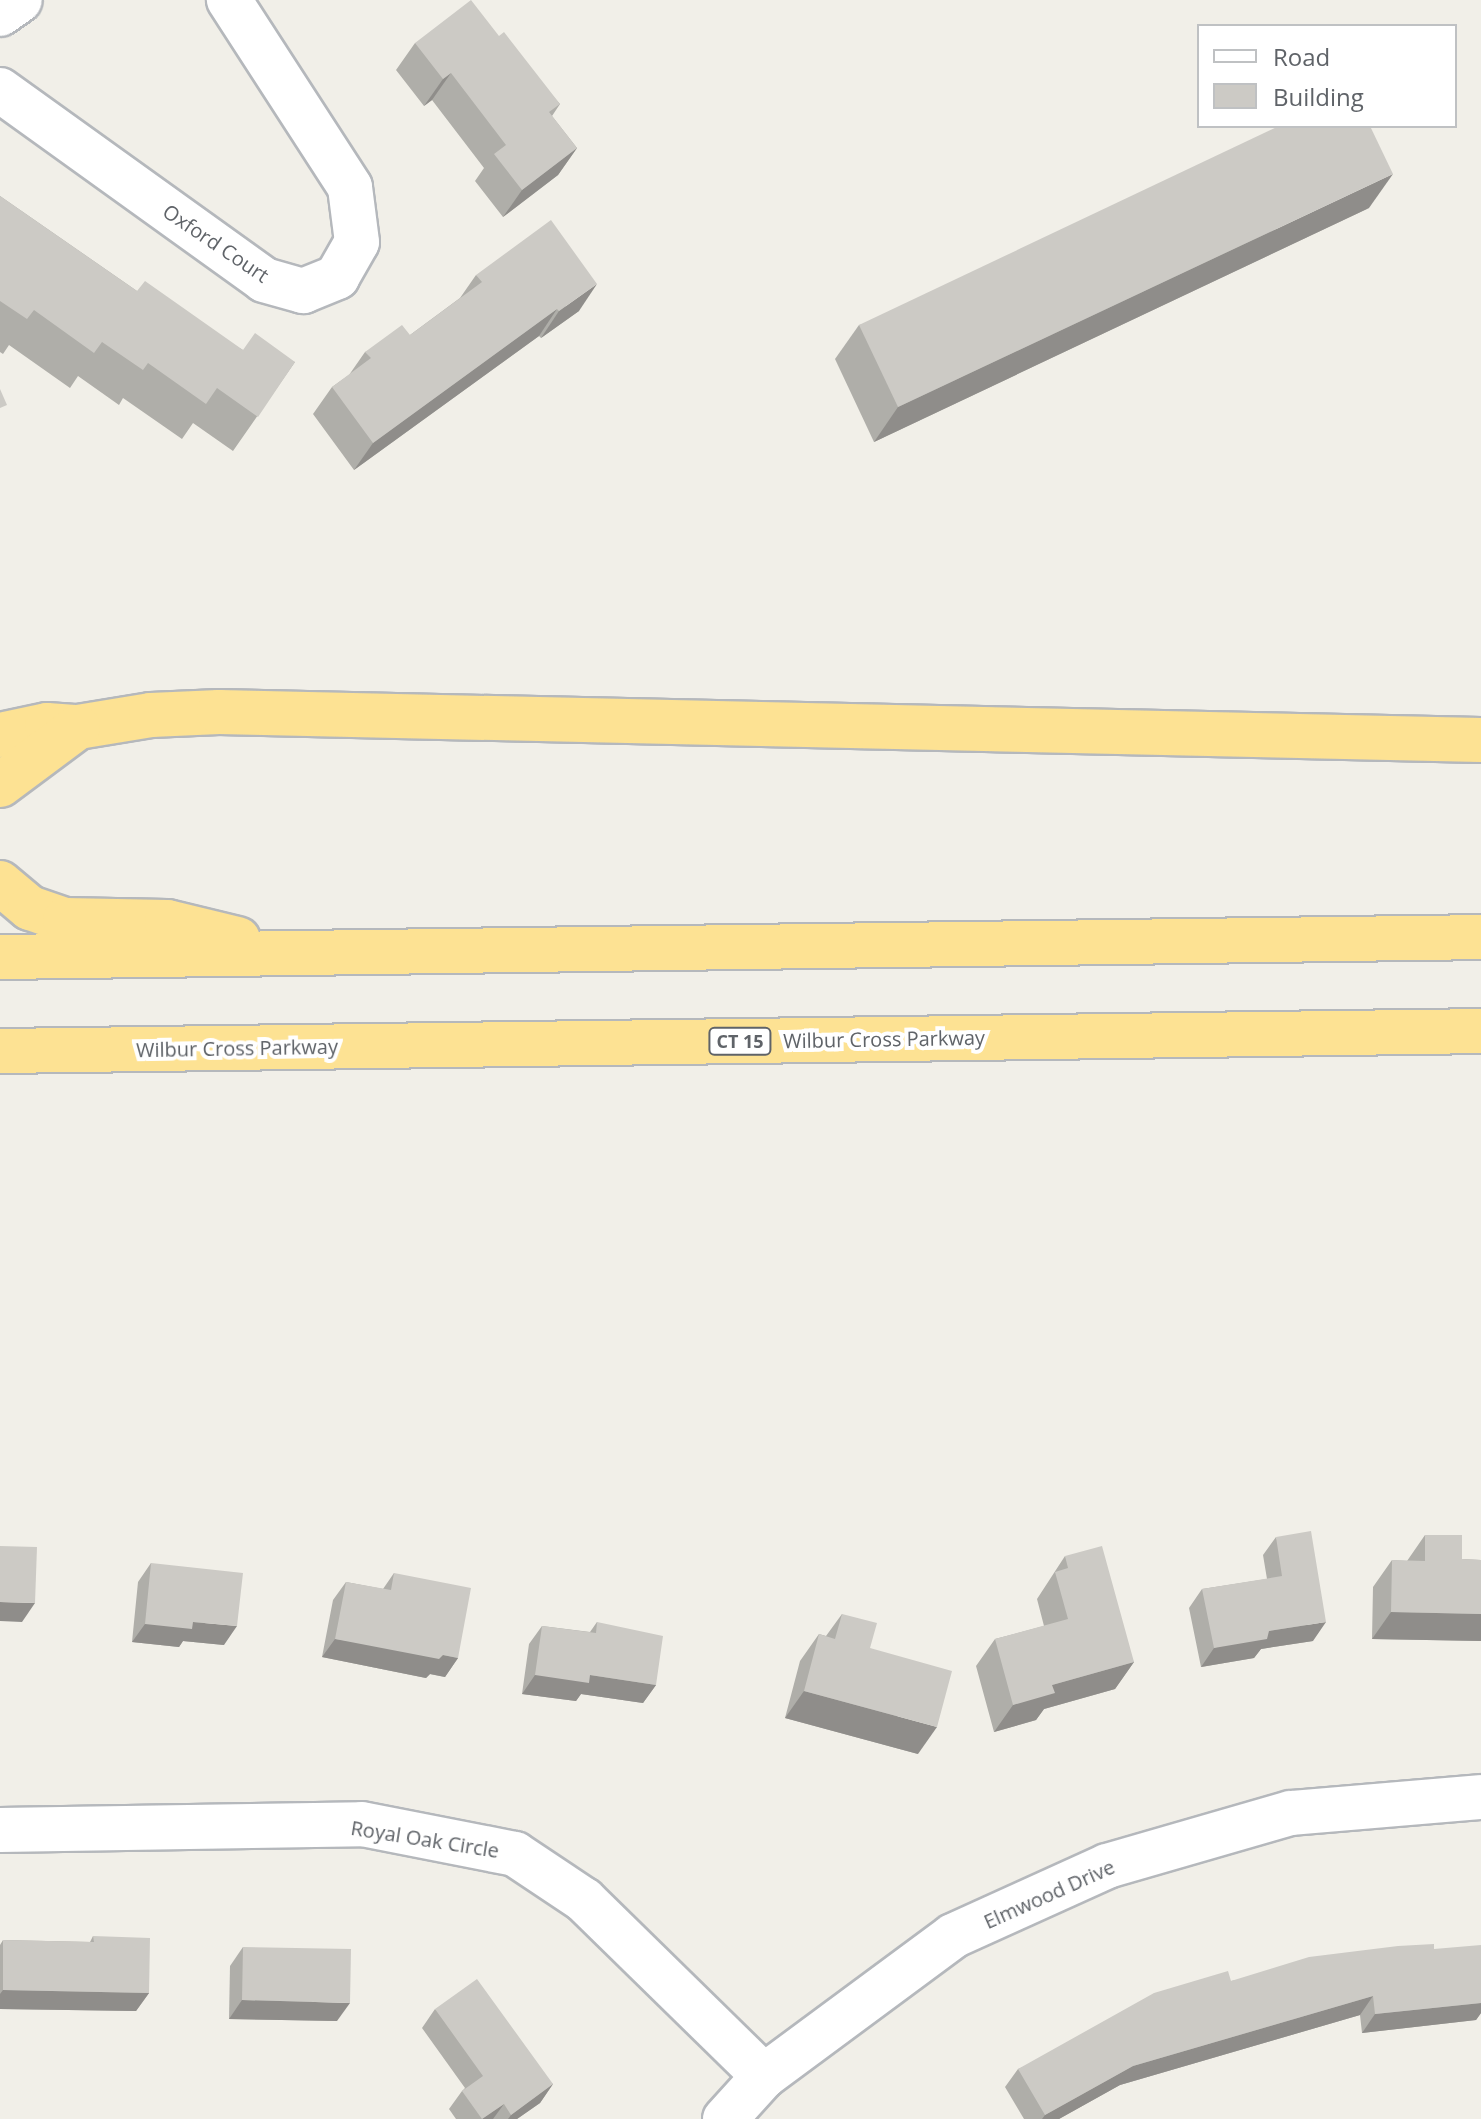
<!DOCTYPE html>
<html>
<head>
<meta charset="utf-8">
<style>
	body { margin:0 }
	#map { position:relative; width:1481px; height:2119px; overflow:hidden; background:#f1efe8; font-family:"Open Sans",sans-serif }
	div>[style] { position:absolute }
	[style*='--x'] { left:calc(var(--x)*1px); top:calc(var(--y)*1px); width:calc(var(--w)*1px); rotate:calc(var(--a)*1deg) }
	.roads { filter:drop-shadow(2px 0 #b5b8bc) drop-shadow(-2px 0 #b5b8bc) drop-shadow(0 2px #b5b8bc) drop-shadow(0 -2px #b5b8bc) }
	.street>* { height:44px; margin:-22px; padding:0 22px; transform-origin:22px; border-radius:22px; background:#fff }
	.highway>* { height:44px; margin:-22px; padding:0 22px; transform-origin:22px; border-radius:22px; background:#fde293 }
	.wall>* { inset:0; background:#afaea9 }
	.shaded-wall>* { inset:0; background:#8f8d8a }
	.building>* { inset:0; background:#cccac5 }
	span { translate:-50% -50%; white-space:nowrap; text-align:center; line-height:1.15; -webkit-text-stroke:8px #fff; paint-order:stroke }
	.shield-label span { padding:2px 6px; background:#fff; border:2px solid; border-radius:6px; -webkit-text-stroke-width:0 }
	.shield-label { font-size:18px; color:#5f6368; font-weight:700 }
	.street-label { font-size:20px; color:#5f6368 }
	.legend { position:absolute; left:1197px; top:24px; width:260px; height:104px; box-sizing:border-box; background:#fff; border:2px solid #bfc1c3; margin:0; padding:10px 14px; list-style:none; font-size:24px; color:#5f6368 }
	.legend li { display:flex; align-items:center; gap:16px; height:40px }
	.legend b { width:40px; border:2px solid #bfc1c3 }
</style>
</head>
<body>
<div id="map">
	<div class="roads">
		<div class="street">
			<div style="--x:0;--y:14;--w:24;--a:-35"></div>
			<div style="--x:0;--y:90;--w:325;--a:35.7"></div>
			<div style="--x:264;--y:280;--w:41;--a:15.8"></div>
			<div style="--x:303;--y:291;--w:37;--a:-22"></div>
			<div style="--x:337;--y:277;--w:40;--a:-60.3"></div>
			<div style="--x:357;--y:242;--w:55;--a:-97.3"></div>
			<div style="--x:350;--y:187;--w:223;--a:-122.9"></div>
			<div style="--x:0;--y:1830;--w:362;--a:-0.9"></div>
			<div style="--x:362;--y:1824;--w:156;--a:11.1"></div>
			<div style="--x:515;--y:1854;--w:83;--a:33.7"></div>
			<div style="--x:584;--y:1900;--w:252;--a:44.4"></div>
			<div style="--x:725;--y:2119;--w:58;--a:-47.8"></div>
			<div style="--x:764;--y:2076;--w:235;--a:-36.5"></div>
			<div style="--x:953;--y:1936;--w:169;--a:-24.4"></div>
			<div style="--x:1107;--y:1866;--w:191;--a:-16.1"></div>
			<div style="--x:1291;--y:1813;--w:191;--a:-4.8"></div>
		</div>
		<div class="highway">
			<div style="--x:0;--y:735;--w:48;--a:-12"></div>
			<div style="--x:47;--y:725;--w:31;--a:4"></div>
			<div style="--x:78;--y:727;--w:74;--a:-9.3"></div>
			<div style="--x:151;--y:715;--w:68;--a:-2.5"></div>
			<div style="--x:219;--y:712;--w:1262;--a:1.27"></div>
			<div style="--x:0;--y:785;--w:97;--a:-36.6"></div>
			<div style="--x:0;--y:883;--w:39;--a:40"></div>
			<div style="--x:30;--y:908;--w:37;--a:19"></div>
			<div style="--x:65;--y:920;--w:102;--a:1.1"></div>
			<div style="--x:167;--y:922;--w:73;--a:13.5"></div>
			<div style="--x:0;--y:957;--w:1481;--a:-0.77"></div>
			<div style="--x:0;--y:1051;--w:1481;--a:-0.77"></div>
		</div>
	</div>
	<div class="wall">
		<div style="clip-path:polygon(499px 36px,560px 104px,552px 116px,577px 148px,558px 175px,503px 217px,475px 181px,484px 168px,432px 100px,424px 106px,396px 70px,415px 43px)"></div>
		<div style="clip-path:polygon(0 196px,137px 291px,243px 350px,295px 362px,233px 451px,193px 423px,182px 439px,123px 398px,119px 405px,78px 376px,70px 388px,9px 345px,3px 354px,0 352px)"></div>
		<div style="clip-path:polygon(1369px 208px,874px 442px,835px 359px,859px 325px)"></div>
		<div style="clip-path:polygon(476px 275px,579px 311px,541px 338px,539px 336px,354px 470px,313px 414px,332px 387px,349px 375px,365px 352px,410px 335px,460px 298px)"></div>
		<div style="clip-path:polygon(1425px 1535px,1462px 1559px,1481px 1560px,1481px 1641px,1372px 1639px,1373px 1587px,1392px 1560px,1407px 1561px)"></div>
		<div style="clip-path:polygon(1276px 1537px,1313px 1641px,1261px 1649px,1254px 1658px,1201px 1667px,1189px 1608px,1202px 1589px,1267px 1579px,1263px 1555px)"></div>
		<div style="clip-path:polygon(1065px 1556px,1134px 1662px,1115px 1689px,1044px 1709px,1036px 1720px,994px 1732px,976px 1666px,995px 1639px,1044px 1626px,1037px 1599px)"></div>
		<div style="clip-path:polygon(151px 1563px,224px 1645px,183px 1641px,179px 1647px,132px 1642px,138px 1582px)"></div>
		<div style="clip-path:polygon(394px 1573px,458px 1658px,445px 1677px,430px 1674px,426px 1678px,322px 1657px,333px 1600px,346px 1582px,383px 1589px)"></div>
		<div style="clip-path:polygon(842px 1614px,918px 1754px,785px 1718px,800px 1661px,819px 1634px,826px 1636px)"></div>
		<div style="clip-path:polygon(597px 1622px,656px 1685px,643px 1703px,581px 1694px,576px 1701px,522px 1694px,529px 1644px,542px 1626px,590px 1632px)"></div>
		<div style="clip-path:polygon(93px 1936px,149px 1993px,136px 2011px,0 2009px,0 1945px,3px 1940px,90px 1942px)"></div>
		<div style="clip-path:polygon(243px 1947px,337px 2021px,229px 2019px,230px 1966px)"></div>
		<div style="clip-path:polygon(1434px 1949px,1481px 2003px,1481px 2013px,1476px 2020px,1362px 2033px,1360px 2015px,1120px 2085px,1059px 2119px,1024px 2119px,1005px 2087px,1018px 2069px,1231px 1981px)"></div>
		<div style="clip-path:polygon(435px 2009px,553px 2084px,540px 2103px,517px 2119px,456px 2119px,449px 2109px,462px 2091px,465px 2088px,422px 2028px)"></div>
	</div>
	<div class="shaded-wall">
		<div style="clip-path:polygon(451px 73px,432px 100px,424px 106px,443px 79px)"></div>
		<div style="clip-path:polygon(577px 148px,558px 175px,503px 217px,522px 190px)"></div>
		<div style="clip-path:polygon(1393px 174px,1369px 208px,874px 442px,898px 407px)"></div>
		<div style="clip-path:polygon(597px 284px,579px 311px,541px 338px,559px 311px)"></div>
		<div style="clip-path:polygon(557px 309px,539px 336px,354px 470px,373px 443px)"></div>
		<div style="clip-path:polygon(0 1602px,35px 1603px,22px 1622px,0 1621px)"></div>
		<div style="clip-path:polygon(1391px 1612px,1481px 1614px,1481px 1641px,1372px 1639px)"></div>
		<div style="clip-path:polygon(193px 1622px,237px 1626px,224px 1645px,183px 1641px,179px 1647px,132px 1642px,145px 1624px)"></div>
		<div style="clip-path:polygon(1326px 1622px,1313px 1641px,1261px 1649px,1254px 1658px,1201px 1667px,1214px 1648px,1269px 1631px)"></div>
		<div style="clip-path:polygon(335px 1639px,443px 1655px,458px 1658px,445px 1677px,430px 1674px,426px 1678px,322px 1657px)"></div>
		<div style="clip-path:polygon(1134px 1662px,1115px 1689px,1044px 1709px,1036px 1720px,994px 1732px,1013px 1705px,1052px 1685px)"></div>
		<div style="clip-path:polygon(535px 1675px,590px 1675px,656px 1685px,643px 1703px,581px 1694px,576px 1701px,522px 1694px)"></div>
		<div style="clip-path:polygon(804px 1691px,937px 1727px,918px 1754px,785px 1718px)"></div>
		<div style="clip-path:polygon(3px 1990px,149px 1993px,136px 2011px,0 2009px,0 1994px)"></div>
		<div style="clip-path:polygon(1373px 1996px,1360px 2015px,1120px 2085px,1059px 2119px,1042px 2119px,1045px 2115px,1133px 2066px)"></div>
		<div style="clip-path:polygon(242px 2000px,350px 2003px,337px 2021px,229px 2019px)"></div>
		<div style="clip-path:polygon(1481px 2003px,1481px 2013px,1476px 2020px,1362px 2033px,1375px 2014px)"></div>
		<div style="clip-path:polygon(553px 2084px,540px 2103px,517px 2119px,508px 2119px,511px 2115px)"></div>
		<div style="clip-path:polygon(504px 2104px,493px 2119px,482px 2119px)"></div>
	</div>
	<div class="building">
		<div style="clip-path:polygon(471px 0,499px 36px,504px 32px,560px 104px,549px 112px,577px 148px,522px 190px,494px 154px,506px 145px,451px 73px,443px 79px,415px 43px)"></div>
		<div style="clip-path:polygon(1279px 126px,1370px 126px,1393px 174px,898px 407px,859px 325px)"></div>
		<div style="clip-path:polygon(0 196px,137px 291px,145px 281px,243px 350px,255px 333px,295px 362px,258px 417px,217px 388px,206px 404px,148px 363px,143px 370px,102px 342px,94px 353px,34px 310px,27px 319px,0 301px)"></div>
		<div style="clip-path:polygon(551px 220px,597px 284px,559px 311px,557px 309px,373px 443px,332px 387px,371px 358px,365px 352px,402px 325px,410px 335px,482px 282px,476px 275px)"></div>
		<div style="clip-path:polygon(0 389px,7px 405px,0 408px)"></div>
		<div style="clip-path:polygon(1311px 1531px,1326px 1622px,1269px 1631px,1267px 1639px,1214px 1648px,1202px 1589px,1282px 1576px,1276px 1537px)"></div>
		<div style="clip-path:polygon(1425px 1535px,1462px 1535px,1462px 1559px,1481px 1560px,1481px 1614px,1391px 1612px,1392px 1560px,1425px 1561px)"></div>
		<div style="clip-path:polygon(0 1546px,37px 1547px,35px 1603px,0 1602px)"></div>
		<div style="clip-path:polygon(1102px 1546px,1134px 1662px,1052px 1685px,1055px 1693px,1013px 1705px,995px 1639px,1068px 1619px,1055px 1572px,1068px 1568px,1065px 1556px)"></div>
		<div style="clip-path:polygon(151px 1563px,243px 1573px,237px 1626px,193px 1622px,192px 1629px,145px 1624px)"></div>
		<div style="clip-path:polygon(394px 1573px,471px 1588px,458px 1658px,443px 1655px,439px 1659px,335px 1639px,346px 1582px,391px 1590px)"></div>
		<div style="clip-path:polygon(842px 1614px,877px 1623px,870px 1648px,952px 1671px,937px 1727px,804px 1691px,819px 1634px,835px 1639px)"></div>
		<div style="clip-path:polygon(597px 1622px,663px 1636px,656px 1685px,590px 1675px,589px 1683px,535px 1675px,542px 1626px,596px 1633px)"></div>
		<div style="clip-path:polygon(93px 1936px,150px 1938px,149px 1993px,3px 1990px,3px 1940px,94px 1942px)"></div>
		<div style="clip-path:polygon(1434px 1944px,1434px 1949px,1481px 1945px,1481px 2003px,1375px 2014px,1373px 1996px,1133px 2066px,1045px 2115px,1018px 2069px,1154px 1993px,1228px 1971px,1231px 1981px,1309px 1957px,1398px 1946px)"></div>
		<div style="clip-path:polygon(243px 1947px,351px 1949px,350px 2003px,242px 2000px)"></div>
		<div style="clip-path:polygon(477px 1979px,553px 2084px,511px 2115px,504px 2104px,482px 2119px,462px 2091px,483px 2076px,435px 2009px)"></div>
	</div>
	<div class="shield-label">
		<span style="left:740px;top:1041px">CT 15</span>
	</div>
	<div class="street-label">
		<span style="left:216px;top:243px;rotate:34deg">Oxford Court</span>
		<span style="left:884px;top:1039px;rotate:-1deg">Wilbur Cross Parkway</span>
		<span style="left:237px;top:1048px;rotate:-1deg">Wilbur Cross Parkway</span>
		<span style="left:425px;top:1839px;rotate:9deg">Royal Oak Circle</span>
		<span style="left:1049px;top:1894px;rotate:-24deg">Elmwood Drive</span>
	</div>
	<ul class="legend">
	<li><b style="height:10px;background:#fff"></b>Road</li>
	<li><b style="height:22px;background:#cccac5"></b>Building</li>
	</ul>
</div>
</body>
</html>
